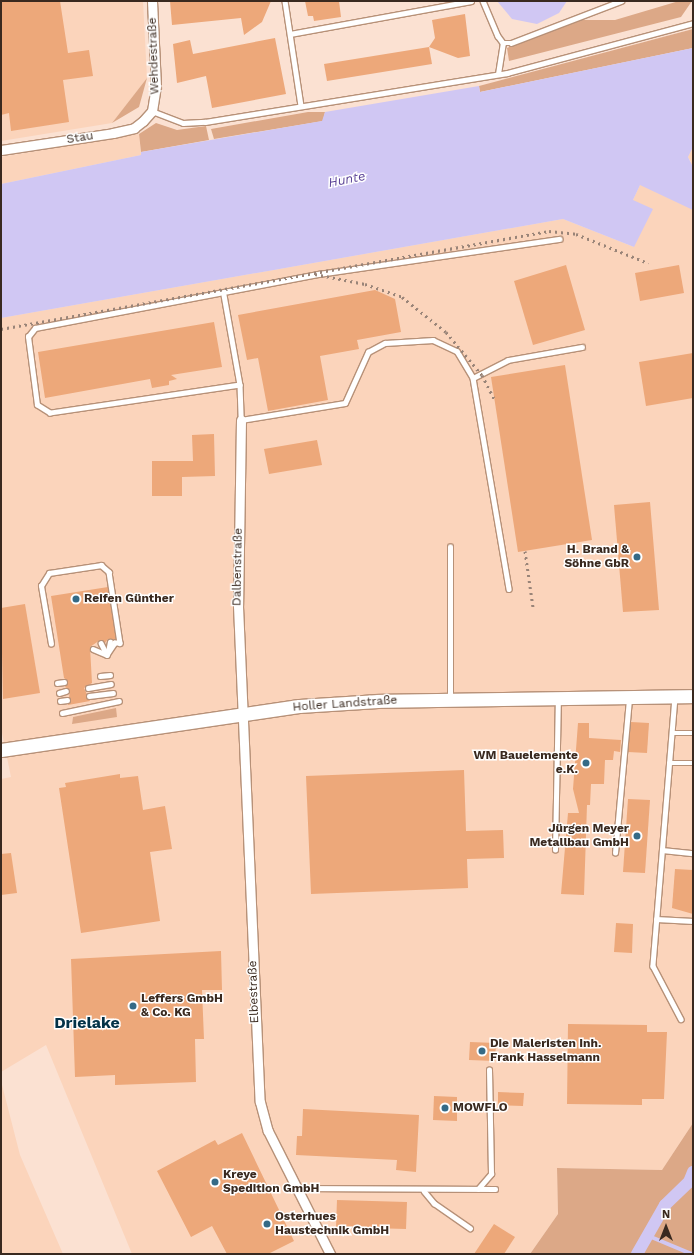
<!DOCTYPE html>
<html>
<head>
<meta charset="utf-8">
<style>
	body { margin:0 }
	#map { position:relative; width:694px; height:1255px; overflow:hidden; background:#fbe1d2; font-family:"Work Sans",sans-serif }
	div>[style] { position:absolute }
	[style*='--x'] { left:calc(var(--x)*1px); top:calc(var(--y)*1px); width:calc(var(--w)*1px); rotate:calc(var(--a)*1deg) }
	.built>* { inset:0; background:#fbd4bb }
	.green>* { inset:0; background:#dca887 }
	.water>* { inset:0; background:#d0c7f3 }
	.stream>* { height:3.5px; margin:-1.75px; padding:0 1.75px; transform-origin:1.75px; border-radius:1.75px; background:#d0c7f3 }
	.canal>* { height:12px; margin:-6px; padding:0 6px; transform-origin:6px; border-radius:6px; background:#d0c7f3 }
	.building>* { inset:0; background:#eda87a }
	.roads { filter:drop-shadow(1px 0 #b79178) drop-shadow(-1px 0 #b79178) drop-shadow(0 1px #b79178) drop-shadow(0 -1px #b79178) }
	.service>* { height:4.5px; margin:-2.25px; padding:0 2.25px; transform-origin:2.25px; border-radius:2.25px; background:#fff }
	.minor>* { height:9px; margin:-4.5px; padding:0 4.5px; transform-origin:4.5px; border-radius:4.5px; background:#fff }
	.secondary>* { height:13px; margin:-6.5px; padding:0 6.5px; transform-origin:6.5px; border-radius:6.5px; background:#fff }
	.rail>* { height:3px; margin-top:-1.5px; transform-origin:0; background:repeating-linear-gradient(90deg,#998478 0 2px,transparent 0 6px) }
	.dots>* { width:11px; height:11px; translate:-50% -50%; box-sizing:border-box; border:2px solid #fff; border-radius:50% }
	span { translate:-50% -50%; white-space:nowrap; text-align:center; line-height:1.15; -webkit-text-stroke:3px #fff; paint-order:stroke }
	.street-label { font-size:12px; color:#39291f }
	.poi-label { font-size:12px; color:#39291f; font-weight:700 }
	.right { translate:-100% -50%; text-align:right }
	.left { translate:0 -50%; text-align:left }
	.water-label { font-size:13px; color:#5a4296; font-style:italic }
	.district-label { font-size:16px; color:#033247; font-weight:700 }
	.frame { position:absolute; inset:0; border:2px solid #39291f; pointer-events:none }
	.north { position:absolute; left:646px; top:1207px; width:40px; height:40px; -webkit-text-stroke:3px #fff; paint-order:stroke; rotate:0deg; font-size:11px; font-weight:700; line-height:16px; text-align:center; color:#39291f }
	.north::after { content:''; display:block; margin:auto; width:14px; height:18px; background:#39291f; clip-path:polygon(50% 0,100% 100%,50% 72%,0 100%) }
</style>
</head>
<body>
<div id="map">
	<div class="built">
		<div style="clip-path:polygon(1px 1px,143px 1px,147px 78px,112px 123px,1px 141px)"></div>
		<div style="clip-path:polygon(139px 134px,141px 155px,1px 184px,1px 157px)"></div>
		<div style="clip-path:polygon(evenodd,693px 147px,693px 1123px,662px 1170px,557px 1168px,558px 1214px,530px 1254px,132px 1254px,46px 1045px,1px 1072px,1px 779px,11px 777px,1px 728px,1px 318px,563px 219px,634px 247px,633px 200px,640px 185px,691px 162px,688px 157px,693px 147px,92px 714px,72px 724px,73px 717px,92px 714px)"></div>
		<div style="clip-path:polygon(1px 1081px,20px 1155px,63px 1254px,1px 1254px)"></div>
	</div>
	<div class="green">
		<div style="clip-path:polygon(679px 1px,692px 1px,681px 17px,509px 61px,507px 48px,579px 20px,615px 20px)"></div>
		<div style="clip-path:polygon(693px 29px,693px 48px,480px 92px,479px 86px)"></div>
		<div style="clip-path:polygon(147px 78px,139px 107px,112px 123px)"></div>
		<div style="clip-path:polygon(308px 112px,325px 112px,323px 121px,214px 139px,211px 129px)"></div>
		<div style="clip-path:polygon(156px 123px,177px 130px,206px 126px,209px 140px,141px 152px,139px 134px)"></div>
		<div style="clip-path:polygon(116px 708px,117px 717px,72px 724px,73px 717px)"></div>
		<div style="clip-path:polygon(693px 1123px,693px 1254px,530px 1254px,558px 1214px,557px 1168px,662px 1170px)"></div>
	</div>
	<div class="water">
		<div style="clip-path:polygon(497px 1px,567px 1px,559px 13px,537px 24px,512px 19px)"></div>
		<div style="clip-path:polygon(693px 48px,693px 147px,688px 157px,693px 167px,693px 210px,640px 185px,633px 200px,653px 209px,634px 247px,563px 219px,1px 318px,1px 184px,141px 155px,141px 152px,322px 121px,325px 112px,479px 86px,480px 92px)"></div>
	</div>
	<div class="stream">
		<div style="--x:649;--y:1236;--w:47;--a:22.7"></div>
	</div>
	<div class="canal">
		<div style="--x:637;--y:1254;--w:56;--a:-60.3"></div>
		<div style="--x:665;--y:1205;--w:33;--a:-44"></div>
		<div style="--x:689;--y:1182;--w:11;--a:-68"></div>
	</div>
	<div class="building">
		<div style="clip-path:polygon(1px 1px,60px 1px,68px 53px,89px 50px,93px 76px,63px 80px,69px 122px,11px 131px,9px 113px,1px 115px)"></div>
		<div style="clip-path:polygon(170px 1px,271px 1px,262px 22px,244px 35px,241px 18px,172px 25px)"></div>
		<div style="clip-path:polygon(305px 1px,339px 1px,341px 17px,314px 21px,313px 16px,308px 16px)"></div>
		<div style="clip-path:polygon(465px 14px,470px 56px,458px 58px,429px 47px,435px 38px,432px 20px)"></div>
		<div style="clip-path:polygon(275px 38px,286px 94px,212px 108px,206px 76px,177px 83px,173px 44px,190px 40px,193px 54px)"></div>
		<div style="clip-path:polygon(429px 47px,432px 64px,327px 81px,324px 64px)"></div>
		<div style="clip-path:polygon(566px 265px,585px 330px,533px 345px,514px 281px)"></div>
		<div style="clip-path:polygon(679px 265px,684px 293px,640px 301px,635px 273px)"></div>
		<div style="clip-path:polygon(375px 290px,395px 299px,401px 332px,357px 340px,359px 349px,320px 356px,328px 400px,268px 411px,258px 358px,247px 360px,238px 315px)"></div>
		<div style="clip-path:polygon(214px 322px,222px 367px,171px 375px,177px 379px,169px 381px,169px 385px,152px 388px,150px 379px,45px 398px,38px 352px)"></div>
		<div style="clip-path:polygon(693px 353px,693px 398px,646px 406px,639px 362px)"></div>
		<div style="clip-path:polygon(565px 365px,592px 540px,518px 552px,491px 377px)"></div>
		<div style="clip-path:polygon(214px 434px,215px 476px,182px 477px,182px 496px,152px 496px,152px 461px,193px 461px,192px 435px)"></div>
		<div style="clip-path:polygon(317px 440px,322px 465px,269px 474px,264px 449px)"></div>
		<div style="clip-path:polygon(650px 502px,659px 610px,623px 612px,614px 505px)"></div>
		<div style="clip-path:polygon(108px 587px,116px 639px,108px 639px,105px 643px,100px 640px,90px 647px,92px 683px,84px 688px,90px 701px,68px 705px,70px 690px,65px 687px,68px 681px,64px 678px,51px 596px)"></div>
		<div style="clip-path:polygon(25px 604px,40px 693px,3px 699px,1px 608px)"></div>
		<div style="clip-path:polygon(631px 722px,649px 723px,647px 753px,628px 752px)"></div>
		<div style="clip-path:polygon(578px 723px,589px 723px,589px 738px,621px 740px,620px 752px,614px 751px,613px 760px,605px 760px,604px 784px,591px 784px,590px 805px,587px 805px,584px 895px,561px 894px,568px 813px,579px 813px,573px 789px)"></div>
		<div style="clip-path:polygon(464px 770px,466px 831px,503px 830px,504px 858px,467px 859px,468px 888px,311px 894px,306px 776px)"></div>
		<div style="clip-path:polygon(120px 774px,120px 778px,138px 776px,143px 810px,165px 806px,172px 849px,150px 852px,160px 921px,81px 933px,59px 788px,66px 787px,65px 783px)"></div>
		<div style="clip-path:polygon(628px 799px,650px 800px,645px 873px,623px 872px)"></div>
		<div style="clip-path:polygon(11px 853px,17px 893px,1px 895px,1px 854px)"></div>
		<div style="clip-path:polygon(675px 869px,693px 870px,693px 914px,672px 908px)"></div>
		<div style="clip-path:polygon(616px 923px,633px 924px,632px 953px,614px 952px)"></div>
		<div style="clip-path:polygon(221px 951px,222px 990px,202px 990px,204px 1039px,195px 1039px,196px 1082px,115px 1085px,115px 1075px,75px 1077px,71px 959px)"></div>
		<div style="clip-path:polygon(568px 1024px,647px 1025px,647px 1032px,667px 1032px,664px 1099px,642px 1099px,642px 1105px,567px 1104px)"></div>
		<div style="clip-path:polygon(470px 1042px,496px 1043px,495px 1061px,469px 1060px)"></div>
		<div style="clip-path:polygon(498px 1092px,524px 1093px,523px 1106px,498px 1105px)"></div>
		<div style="clip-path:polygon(434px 1096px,457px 1097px,457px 1121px,433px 1120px)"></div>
		<div style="clip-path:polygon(303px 1109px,419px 1115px,416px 1172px,396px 1170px,397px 1160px,296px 1155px,297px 1136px,302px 1136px)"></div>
		<div style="clip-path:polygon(242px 1133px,294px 1241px,268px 1254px,227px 1254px,212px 1226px,191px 1237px,157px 1171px,215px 1140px,218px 1145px)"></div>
		<div style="clip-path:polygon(337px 1200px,407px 1202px,406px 1229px,336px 1227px)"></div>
		<div style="clip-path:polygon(494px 1224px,515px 1237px,504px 1254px,474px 1254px)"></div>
	</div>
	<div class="roads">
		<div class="service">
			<div style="--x:285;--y:1;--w:106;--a:81.3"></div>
			<div style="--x:483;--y:1;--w:38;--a:67"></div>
			<div style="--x:498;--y:36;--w:9;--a:54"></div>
			<div style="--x:503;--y:43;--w:8;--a:0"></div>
			<div style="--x:511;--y:43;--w:118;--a:-20.9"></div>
			<div style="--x:290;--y:34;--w:184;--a:-10.3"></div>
			<div style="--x:498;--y:74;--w:31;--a:-81"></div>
			<div style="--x:152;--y:111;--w:33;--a:21"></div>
			<div style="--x:183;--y:123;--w:22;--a:-3"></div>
			<div style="--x:205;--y:122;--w:306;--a:-9.2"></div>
			<div style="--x:507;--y:73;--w:193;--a:-15"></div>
			<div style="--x:224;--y:295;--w:91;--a:79.9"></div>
			<div style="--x:240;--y:385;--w:35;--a:88"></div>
			<div style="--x:241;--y:420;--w:105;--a:-9.3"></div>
			<div style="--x:345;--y:403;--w:56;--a:-65.7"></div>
			<div style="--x:368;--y:352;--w:19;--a:-28"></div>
			<div style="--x:385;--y:343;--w:48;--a:-3.6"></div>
			<div style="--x:433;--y:340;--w:26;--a:25"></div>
			<div style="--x:457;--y:351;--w:31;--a:59"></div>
			<div style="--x:473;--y:378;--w:214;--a:80.3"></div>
			<div style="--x:473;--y:378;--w:39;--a:-27"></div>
			<div style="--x:508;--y:360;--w:75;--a:-10"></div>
			<div style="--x:240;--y:385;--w:192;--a:171.6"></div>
			<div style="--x:50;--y:413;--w:15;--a:-148"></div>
			<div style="--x:37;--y:405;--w:69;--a:-97.5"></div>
			<div style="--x:28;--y:337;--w:11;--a:-52"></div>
			<div style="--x:35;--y:328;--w:289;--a:-10.8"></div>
			<div style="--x:319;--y:274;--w:243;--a:-8.3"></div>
			<div style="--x:101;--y:643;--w:13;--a:63"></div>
			<div style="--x:51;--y:644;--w:59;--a:-99.8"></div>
			<div style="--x:41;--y:586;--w:15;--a:-58"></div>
			<div style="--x:49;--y:573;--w:53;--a:-8.7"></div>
			<div style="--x:101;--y:565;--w:11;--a:41"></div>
			<div style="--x:109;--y:572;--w:72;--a:81.2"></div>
			<div style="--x:120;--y:643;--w:5;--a:180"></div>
			<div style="--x:115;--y:643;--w:14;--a:124"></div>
			<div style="--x:93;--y:649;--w:15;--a:23"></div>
			<div style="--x:108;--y:652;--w:10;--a:-79"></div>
			<div style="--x:100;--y:676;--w:10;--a:-6"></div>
			<div style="--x:57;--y:683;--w:7;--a:-8"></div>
			<div style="--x:88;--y:688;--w:23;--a:-10"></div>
			<div style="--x:59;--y:693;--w:7;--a:-16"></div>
			<div style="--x:89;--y:696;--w:24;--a:-7"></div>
			<div style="--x:675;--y:697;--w:270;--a:94.7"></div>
			<div style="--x:653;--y:966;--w:60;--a:62.2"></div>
			<div style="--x:450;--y:699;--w:152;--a:-90"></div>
			<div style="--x:60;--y:701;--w:7;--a:-8"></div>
			<div style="--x:62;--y:713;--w:58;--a:-11.9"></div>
			<div style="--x:672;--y:733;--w:21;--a:0"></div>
			<div style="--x:669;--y:763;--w:24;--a:0"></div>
			<div style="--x:555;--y:850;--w:151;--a:-88.9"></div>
			<div style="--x:662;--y:850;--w:31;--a:6"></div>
			<div style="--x:615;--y:853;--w:156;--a:-84.8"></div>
			<div style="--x:656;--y:919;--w:37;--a:3"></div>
			<div style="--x:297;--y:1188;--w:198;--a:0.3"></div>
			<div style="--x:478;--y:1189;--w:20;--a:-49"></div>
			<div style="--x:491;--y:1174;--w:104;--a:-91.1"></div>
			<div style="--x:424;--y:1191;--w:16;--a:50"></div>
			<div style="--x:434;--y:1203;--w:44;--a:34.8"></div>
		</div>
		<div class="minor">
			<div style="--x:1;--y:150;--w:113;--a:-8.6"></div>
			<div style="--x:113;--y:133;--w:22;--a:-13"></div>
			<div style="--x:134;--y:128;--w:11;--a:-38"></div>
			<div style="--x:143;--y:121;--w:13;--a:-48"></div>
			<div style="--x:152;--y:111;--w:25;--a:-81"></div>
			<div style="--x:156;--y:86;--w:85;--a:-92.7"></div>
			<div style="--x:241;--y:420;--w:186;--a:90.9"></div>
			<div style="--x:238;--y:606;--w:496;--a:87.5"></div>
			<div style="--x:260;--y:1102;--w:30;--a:75"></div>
			<div style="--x:268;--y:1131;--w:138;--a:63.2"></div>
		</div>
		<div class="secondary">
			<div style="--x:1;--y:750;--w:301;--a:-8.4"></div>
			<div style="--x:299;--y:706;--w:79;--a:-3.6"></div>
			<div style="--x:378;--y:701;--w:315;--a:-0.9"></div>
		</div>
	</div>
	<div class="rail">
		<div style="--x:315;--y:274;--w:51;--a:11.3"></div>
		<div style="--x:365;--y:284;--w:39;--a:19"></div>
		<div style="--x:402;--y:297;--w:56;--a:38.5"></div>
		<div style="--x:446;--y:332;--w:56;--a:50.1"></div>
		<div style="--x:482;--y:375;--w:27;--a:63"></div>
		<div style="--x:1;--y:329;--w:557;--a:-10.14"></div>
		<div style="--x:549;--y:231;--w:27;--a:6"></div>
		<div style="--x:576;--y:234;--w:78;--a:21.9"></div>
		<div style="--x:525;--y:551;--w:57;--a:81.9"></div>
	</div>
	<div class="dots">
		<div style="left:637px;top:557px;background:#356a86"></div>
		<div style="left:76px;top:599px;background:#356a86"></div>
		<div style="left:586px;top:763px;background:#356a86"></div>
		<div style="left:637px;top:836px;background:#356a86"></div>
		<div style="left:133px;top:1006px;background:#356a86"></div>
		<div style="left:482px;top:1051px;background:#356a86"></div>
		<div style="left:445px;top:1108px;background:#356a86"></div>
		<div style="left:215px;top:1182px;background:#356a86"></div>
		<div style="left:267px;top:1224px;background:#356a86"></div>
	</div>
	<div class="street-label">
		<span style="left:154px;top:56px;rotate:-92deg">Wehdestraße</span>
		<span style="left:80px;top:138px;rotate:-9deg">Stau</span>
		<span style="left:238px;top:567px;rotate:-89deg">Dalbenstraße</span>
		<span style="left:345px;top:704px;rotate:-4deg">Holler Landstraße</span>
		<span style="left:254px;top:992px;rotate:-92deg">Elbestraße</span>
	</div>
	<div class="poi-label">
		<span class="right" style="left:629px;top:557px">H. Brand &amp;<br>Söhne GbR</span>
		<span class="left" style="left:84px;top:599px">Reifen Günther</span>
		<span class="right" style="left:578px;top:763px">WM Bauelemente<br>e.K.</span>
		<span class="right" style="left:629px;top:836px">Jürgen Meyer<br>Metallbau GmbH</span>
		<span class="left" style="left:141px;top:1006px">Leffers GmbH<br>&amp; Co. KG</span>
		<span class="left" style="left:490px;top:1051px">Die Maleristen Inh.<br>Frank Hasselmann</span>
		<span class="left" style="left:453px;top:1108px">MOWFLO</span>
		<span class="left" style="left:223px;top:1182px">Kreye<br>Spedition GmbH</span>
		<span class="left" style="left:275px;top:1224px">Osterhues<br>Haustechnik GmbH</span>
	</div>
	<div class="water-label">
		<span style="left:347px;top:180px;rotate:-11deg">Hunte</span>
	</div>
	<div class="district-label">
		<span style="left:87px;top:1023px">Drielake</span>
	</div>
	<div class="frame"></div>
	<div class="north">N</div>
</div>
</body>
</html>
